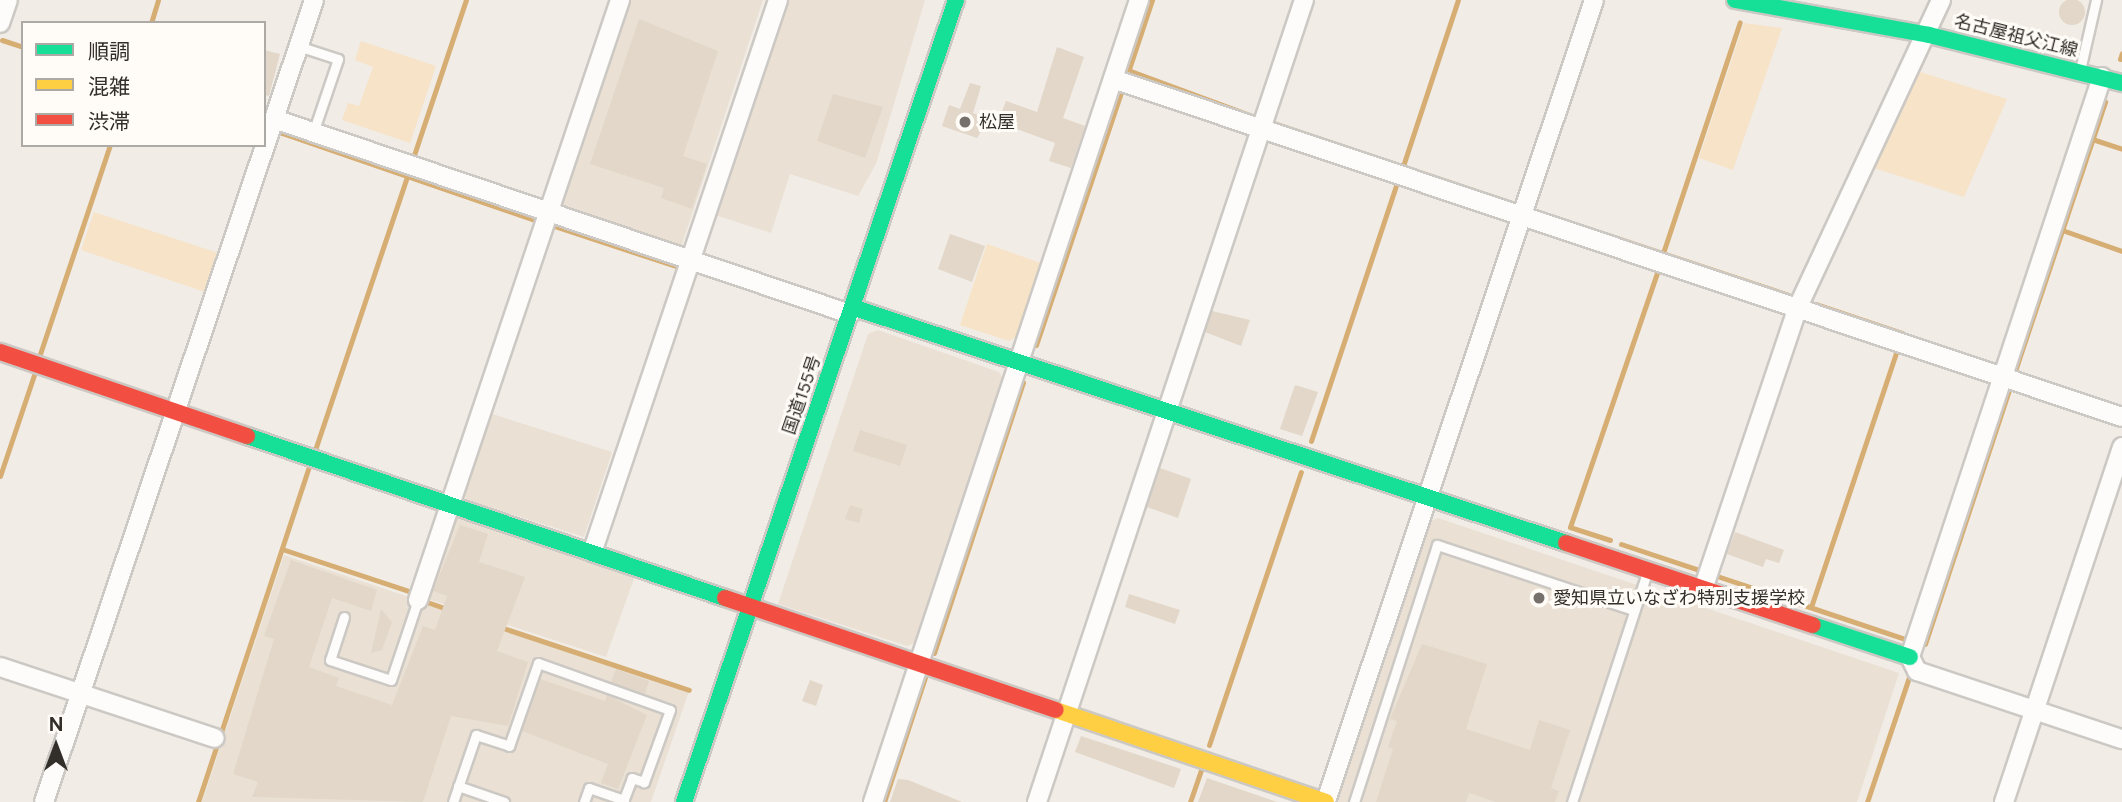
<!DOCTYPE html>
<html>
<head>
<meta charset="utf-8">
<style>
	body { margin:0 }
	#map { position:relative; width:2122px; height:802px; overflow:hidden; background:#f1ece6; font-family:Figtree,"Noto Sans JP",sans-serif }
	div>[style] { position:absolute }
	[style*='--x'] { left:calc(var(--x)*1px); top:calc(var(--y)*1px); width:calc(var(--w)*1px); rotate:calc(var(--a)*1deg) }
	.built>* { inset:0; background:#eae1d4 }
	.green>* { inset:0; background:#f7e3c7 }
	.stream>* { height:5px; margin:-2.5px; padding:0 2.5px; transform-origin:2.5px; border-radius:2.5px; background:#d6ae74 }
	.building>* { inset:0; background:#e2d7c8 }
	.round { border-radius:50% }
	.roads { filter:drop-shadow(2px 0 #ccc8c3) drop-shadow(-2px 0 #ccc8c3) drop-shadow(0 2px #ccc8c3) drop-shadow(0 -2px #ccc8c3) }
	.lane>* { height:9px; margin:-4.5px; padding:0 4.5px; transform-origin:4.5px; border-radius:4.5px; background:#fdfcfb }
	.street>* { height:18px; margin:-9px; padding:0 9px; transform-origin:9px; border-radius:9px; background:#fdfcfb }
	.fast>* { height:16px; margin:-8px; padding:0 8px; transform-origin:8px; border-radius:8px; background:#16e098 }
	.slow>* { height:16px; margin:-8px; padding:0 8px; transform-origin:8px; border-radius:8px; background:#ffcf43 }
	.jam>* { height:16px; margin:-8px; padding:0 8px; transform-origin:8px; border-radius:8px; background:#f24e42 }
	.dots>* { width:19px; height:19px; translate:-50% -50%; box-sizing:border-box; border:4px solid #fffbf6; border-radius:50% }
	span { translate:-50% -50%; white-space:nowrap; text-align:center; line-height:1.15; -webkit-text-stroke:6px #fffbf6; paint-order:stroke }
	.street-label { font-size:18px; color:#322e2a }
	.poi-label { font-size:18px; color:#322e2a }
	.left { translate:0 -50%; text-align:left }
	.legend { position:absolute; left:21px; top:21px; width:245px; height:126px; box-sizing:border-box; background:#fffbf6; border:2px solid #ada9a4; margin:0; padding:9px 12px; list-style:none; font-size:21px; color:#322e2a }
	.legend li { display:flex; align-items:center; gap:14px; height:35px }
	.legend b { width:35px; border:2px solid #ada9a4 }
	.north { position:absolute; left:21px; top:711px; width:70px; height:70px; -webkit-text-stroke:5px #fffbf6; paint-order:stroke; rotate:0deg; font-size:19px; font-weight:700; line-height:28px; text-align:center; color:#322e2a }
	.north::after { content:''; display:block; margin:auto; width:24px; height:32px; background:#322e2a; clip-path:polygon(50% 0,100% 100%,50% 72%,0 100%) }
</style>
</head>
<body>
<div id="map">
	<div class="built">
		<div style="clip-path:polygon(627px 0,763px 0,680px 250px,565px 210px,561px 201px)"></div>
		<div style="clip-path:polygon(787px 0,925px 0,876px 164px,858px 196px,790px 174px,771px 233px,715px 215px)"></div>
		<div style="clip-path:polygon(878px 330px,999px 372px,1004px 381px,919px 641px,907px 646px,778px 604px,868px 334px)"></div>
		<div style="clip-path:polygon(486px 412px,612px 452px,584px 537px,467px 500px,461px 489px)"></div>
		<div style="clip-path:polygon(454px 517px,636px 573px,606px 657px,428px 599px)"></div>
		<div style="clip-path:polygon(1438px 518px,1899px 673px,1857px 802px,1335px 802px,1428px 522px)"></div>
		<div style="clip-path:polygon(284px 555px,689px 691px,651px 802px,202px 802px)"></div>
	</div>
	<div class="green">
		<div style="clip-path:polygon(1744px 23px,1782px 28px,1733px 170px,1699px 158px)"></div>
		<div style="clip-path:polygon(361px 41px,436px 66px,410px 143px,342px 120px,348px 103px,359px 106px,373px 67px,355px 60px)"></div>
		<div style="clip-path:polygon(1920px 72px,2007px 99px,1964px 197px,1874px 168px)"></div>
		<div style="clip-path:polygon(94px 212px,221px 254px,208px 293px,81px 250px)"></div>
		<div style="clip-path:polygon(987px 244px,1044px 264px,1020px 335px,1009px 341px,960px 325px)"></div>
	</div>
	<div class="stream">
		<div style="--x:151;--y:23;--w:24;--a:-73"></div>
		<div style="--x:2;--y:40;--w:22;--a:18"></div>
		<div style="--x:2120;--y:59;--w:6;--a:-72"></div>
		<div style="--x:1128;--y:70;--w:135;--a:20.3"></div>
		<div style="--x:1128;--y:72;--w:76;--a:-71.6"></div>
		<div style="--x:1274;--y:123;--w:257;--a:18.6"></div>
		<div style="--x:276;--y:131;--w:274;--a:19"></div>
		<div style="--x:2092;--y:139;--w:32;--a:18"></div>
		<div style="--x:413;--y:158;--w:167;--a:-71.5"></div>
		<div style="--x:1403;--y:166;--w:175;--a:-71.7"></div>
		<div style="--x:1533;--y:210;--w:269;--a:18.4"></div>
		<div style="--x:554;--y:226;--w:132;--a:18.2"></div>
		<div style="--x:679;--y:267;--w:5;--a:112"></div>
		<div style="--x:2062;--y:230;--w:64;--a:19.3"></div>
		<div style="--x:1663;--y:253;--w:243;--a:-71.6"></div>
		<div style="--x:1816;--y:304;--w:91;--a:18.6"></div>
		<div style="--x:1036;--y:345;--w:264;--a:-71.4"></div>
		<div style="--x:39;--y:357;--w:224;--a:-71.5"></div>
		<div style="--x:2015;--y:371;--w:284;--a:-71.5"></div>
		<div style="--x:1311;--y:441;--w:273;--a:-71.6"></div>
		<div style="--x:315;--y:450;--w:291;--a:-71.4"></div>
		<div style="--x:0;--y:476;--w:110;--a:-71.4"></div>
		<div style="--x:1610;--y:540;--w:42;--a:-162"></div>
		<div style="--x:1570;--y:527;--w:272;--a:-71.1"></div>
		<div style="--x:1621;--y:544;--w:82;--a:18.4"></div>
		<div style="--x:282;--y:549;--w:137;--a:18.3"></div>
		<div style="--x:1717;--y:576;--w:201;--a:18.5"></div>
		<div style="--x:427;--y:602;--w:21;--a:19"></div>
		<div style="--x:1811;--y:607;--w:271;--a:-71.5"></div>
		<div style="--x:500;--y:627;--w:199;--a:18.4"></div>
		<div style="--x:1925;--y:644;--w:268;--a:-71.7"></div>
		<div style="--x:934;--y:653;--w:285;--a:-71.8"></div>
		<div style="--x:1209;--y:745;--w:288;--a:-71.4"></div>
		<div style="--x:198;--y:802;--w:356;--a:-71.7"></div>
		<div style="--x:884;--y:802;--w:135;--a:-71.8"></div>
		<div style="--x:1190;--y:802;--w:37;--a:-71"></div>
		<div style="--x:1867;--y:802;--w:132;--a:-71.4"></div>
	</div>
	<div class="building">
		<div class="round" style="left:2059px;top:-1px;width:26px;height:26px"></div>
		<div style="clip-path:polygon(639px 19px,718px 51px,683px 156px,707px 164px,692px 209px,661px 198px,664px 188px,590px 164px)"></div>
		<div style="clip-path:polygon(1057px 47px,1084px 57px,1063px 118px,1085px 126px,1071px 168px,1049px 161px,1055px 143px,998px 122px,1006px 101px,1037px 112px)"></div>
		<div style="clip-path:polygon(264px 50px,280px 54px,269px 96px,264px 95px)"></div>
		<div style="clip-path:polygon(970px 83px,981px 86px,973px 113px,989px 119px,977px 138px,942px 126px,949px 105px,960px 109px)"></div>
		<div style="clip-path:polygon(833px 94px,883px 107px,865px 158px,817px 141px)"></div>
		<div style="clip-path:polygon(950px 234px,985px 246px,972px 282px,938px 269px)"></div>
		<div style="clip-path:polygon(1212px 311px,1250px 320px,1241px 346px,1205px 332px)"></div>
		<div style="clip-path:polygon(1295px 385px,1318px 392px,1302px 436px,1280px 429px)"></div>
		<div style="clip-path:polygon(860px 430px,907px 445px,900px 466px,853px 451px)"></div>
		<div style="clip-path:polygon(1160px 468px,1191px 479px,1178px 518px,1147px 507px)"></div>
		<div style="clip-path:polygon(850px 505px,863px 509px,859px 523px,845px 519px)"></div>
		<div style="clip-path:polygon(460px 525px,488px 534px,479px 562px,525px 577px,497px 651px,528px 662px,508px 726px,451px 716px,423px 802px,252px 797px,258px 782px,233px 774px,274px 639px,264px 636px,291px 560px,377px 590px,371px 611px,332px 598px,309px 667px,339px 678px,336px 686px,392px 705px,423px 626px,435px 630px,447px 596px,433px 591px)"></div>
		<div style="clip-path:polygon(1735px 532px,1784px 550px,1779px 563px,1766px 559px,1763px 567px,1727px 554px)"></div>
		<div style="clip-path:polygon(1129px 594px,1180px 610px,1175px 624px,1125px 607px)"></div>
		<div style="clip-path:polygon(381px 609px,392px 622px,382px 650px,371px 653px)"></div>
		<div style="clip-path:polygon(1422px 644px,1487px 664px,1466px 729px,1530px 750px,1539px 720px,1570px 730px,1551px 788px,1559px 791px,1555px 802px,1496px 802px,1469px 793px,1466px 802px,1376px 802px,1393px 749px,1388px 747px,1397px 721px,1390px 719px)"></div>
		<div style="clip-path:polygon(616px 669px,649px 681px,645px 694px,611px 682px)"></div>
		<div style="clip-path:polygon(540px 679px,605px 701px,607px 695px,647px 715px,618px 789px,601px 783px,608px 764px,522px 731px)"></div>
		<div style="clip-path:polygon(810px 680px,823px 685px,816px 706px,802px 701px)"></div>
		<div style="clip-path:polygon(1081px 736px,1181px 769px,1174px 788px,1075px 752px)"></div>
		<div style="clip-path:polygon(1207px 778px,1277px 802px,1198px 802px)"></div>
		<div style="clip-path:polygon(898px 779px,908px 780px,962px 802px,890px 802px)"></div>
	</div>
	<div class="roads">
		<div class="lane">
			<div style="--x:298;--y:46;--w:42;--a:18"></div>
			<div style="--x:338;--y:59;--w:78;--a:108.7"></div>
			<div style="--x:2080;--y:70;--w:72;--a:-77.1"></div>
			<div style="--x:344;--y:617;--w:45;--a:108"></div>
			<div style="--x:330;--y:660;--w:64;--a:18.2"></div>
			<div style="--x:391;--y:680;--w:84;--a:-71.4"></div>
			<div style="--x:458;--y:786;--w:49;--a:19.2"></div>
			<div style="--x:453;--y:802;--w:71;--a:-71.1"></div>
			<div style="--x:476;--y:735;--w:35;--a:18"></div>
			<div style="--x:509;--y:746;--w:88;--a:-70.7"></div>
			<div style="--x:538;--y:663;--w:140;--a:19.6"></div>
			<div style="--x:670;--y:710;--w:77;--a:109.9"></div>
			<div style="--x:644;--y:782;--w:13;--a:-162"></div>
			<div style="--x:632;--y:778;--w:26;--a:111"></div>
			<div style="--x:584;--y:802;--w:15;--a:-70"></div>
			<div style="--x:589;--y:788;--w:37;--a:19"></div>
			<div style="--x:1354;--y:802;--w:270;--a:-72.1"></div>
			<div style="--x:1437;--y:545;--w:207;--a:18.3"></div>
			<div style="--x:1572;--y:802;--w:242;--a:-71.9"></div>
		</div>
		<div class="street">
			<div style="--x:0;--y:23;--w:24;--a:-71"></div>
			<div style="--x:2102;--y:77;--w:611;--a:108.32"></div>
			<div style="--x:1910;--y:657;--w:16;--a:63"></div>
			<div style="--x:1917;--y:671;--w:216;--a:18.4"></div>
			<div style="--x:1113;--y:79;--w:1064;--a:18.52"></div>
			<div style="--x:274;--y:119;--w:608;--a:18.7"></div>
			<div style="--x:593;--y:550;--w:580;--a:-71.41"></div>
			<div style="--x:1703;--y:589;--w:295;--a:-71.4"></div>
			<div style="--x:1797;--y:309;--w:341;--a:-65"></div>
			<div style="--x:418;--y:600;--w:633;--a:-71.39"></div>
			<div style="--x:0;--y:667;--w:226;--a:18.3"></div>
			<div style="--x:1327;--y:798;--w:841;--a:-71.5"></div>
			<div style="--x:44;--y:802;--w:846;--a:-71.39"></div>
			<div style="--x:873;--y:802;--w:845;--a:-71.65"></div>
			<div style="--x:1037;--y:802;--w:845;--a:-71.59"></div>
			<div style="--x:2004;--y:802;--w:374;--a:-71.6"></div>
		</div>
		<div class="fast">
			<div style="--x:1735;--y:0;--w:197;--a:10.2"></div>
			<div style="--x:1929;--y:35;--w:199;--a:14"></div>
			<div style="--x:852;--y:307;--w:752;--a:18.29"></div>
			<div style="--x:247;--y:436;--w:505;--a:18.72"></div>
			<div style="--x:1813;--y:625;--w:102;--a:18.3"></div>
			<div style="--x:684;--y:802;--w:847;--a:-71.27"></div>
		</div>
		<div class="slow">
			<div style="--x:1056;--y:710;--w:285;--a:18.8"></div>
		</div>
		<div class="jam">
			<div style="--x:0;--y:352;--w:261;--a:18.8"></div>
			<div style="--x:1566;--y:543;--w:260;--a:18.4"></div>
			<div style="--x:725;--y:598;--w:349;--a:18.7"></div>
		</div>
	</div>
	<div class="dots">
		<div style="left:965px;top:122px;background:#75706c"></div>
		<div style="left:1539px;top:598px;background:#75706c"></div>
	</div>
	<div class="street-label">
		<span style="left:2016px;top:36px;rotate:14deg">名古屋祖父江線</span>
		<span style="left:802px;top:395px;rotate:-71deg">国道155号</span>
	</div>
	<div class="poi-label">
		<span class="left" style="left:979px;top:122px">松屋</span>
		<span class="left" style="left:1553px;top:598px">愛知県立いなざわ特別支援学校</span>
	</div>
	<ul class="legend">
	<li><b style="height:9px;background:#16e098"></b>順調</li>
	<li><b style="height:9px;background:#ffcf43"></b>混雑</li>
	<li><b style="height:9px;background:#f24e42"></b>渋滞</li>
	</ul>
	<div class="north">N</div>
</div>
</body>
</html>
